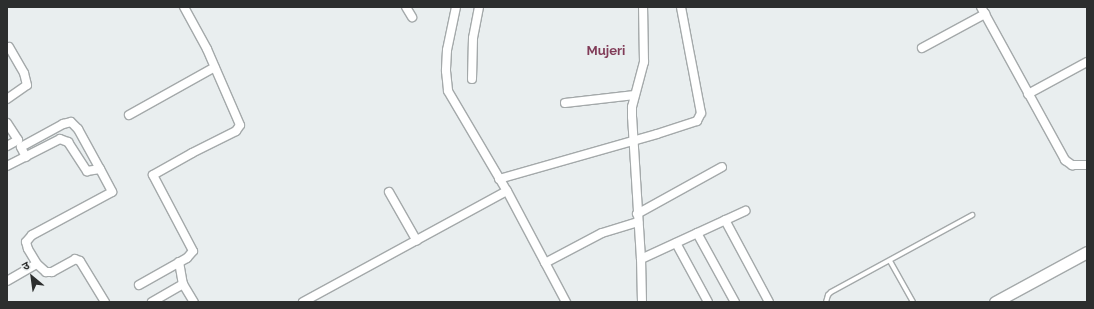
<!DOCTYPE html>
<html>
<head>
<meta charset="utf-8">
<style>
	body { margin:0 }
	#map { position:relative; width:1094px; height:309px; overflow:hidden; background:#e9eeef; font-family:Raleway,"Noto Sans Devanagari",sans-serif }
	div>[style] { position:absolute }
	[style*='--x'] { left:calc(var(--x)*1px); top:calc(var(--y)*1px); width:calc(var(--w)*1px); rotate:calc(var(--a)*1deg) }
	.roads { filter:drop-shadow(1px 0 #a4a9aa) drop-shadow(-1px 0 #a4a9aa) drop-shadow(0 1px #a4a9aa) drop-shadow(0 -1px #a4a9aa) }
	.lane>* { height:4px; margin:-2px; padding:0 2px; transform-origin:2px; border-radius:2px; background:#fff }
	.street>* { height:8px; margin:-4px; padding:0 4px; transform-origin:4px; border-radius:4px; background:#fff }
	.secondary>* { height:11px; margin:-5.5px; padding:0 5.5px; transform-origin:5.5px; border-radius:5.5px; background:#fff }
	span { translate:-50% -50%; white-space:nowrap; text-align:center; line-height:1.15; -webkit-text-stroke:4px #e9eeef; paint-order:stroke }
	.neighbourhood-label { font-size:13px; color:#813c58; font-weight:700 }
	.frame { position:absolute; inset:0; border:8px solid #2c2e2e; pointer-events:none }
	.north { position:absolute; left:12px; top:257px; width:40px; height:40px; -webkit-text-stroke:3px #e9eeef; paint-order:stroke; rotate:331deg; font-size:11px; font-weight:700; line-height:16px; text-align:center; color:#2c2e2e }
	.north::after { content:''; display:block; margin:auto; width:14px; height:18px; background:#2c2e2e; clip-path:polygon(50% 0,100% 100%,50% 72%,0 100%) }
</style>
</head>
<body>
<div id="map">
	<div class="roads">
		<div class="lane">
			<div style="--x:890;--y:261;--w:47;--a:60.7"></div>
			<div style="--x:826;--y:302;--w:7;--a:-74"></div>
			<div style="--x:828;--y:295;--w:4;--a:-45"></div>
			<div style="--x:831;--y:292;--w:161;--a:-28.6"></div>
		</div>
		<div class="street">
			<div style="--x:406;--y:7;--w:12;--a:59"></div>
			<div style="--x:456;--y:7;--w:44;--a:101.8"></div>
			<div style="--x:447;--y:50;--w:21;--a:93"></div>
			<div style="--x:446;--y:71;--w:20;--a:84"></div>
			<div style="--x:448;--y:91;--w:116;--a:59.5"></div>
			<div style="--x:507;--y:191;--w:126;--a:62"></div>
			<div style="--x:981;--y:7;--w:175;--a:61.2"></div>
			<div style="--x:1065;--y:160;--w:9;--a:36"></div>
			<div style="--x:1072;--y:165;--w:15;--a:0"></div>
			<div style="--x:922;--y:48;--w:72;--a:-28.4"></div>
			<div style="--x:472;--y:79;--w:41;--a:-88.6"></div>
			<div style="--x:473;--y:38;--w:32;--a:-79"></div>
			<div style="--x:1028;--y:94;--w:67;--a:-28.5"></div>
			<div style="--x:7;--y:99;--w:24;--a:-35"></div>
			<div style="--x:27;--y:85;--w:12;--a:-104"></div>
			<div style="--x:24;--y:73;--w:30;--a:-120"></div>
			<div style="--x:565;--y:103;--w:70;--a:-6.5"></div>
			<div style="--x:129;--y:115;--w:98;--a:-29.2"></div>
			<div style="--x:7;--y:123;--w:20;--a:57"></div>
			<div style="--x:18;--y:140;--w:13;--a:151"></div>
			<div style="--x:26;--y:157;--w:11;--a:-117"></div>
			<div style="--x:21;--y:147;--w:48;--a:-28.7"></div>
			<div style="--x:63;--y:124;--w:8;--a:-14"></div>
			<div style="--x:71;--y:122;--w:10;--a:45"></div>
			<div style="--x:78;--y:129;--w:46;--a:61.2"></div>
			<div style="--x:100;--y:169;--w:26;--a:62"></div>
			<div style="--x:112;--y:192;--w:91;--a:151.7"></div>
			<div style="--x:32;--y:235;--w:9;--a:131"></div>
			<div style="--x:26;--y:242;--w:7;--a:74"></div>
			<div style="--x:28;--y:249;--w:17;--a:59"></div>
			<div style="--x:37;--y:264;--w:12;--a:42"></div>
			<div style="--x:46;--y:272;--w:6;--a:0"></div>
			<div style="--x:52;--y:272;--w:26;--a:-29"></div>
			<div style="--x:75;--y:259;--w:5;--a:22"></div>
			<div style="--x:80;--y:261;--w:48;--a:58.6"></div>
			<div style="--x:7;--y:166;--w:59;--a:-27"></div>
			<div style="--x:60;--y:139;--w:9;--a:21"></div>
			<div style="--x:68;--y:142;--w:35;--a:57"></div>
			<div style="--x:87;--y:171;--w:13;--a:-9"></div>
			<div style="--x:499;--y:179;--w:164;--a:-15.9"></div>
			<div style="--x:657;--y:134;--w:42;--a:-18"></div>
			<div style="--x:697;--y:121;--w:9;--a:-63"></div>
			<div style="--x:701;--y:113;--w:108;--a:-100.7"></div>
			<div style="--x:389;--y:192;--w:56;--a:60.3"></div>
			<div style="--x:637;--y:214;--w:97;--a:-28.9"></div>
			<div style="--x:725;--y:220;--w:93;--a:61.8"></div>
			<div style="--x:697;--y:233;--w:79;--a:61.2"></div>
			<div style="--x:676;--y:243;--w:67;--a:61.5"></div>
			<div style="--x:641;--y:259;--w:115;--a:-24.8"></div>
			<div style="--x:179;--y:262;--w:22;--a:80"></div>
			<div style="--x:183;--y:284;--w:21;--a:59"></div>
			<div style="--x:545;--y:263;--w:64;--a:-27.8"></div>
			<div style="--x:602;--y:233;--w:38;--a:-17"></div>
			<div style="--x:7;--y:281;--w:34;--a:-30"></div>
			<div style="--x:139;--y:285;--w:55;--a:-29.4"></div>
			<div style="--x:187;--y:258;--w:9;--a:-49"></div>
			<div style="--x:193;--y:251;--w:86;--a:-117.8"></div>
			<div style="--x:153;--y:175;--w:45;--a:-29.4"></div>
			<div style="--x:192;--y:153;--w:49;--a:-26.6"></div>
			<div style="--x:236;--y:131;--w:7;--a:-56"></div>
			<div style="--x:240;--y:125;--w:83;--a:-113.5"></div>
			<div style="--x:207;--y:49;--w:48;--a:-118.7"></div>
			<div style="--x:152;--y:302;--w:36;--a:-30"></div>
			<div style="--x:303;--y:302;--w:232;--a:-28.6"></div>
			<div style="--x:642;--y:302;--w:43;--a:-91.3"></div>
			<div style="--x:641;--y:259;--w:142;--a:-93.6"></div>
			<div style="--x:632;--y:117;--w:10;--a:-90"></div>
			<div style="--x:632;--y:107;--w:47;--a:-75.1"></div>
			<div style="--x:644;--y:62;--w:55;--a:-91"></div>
		</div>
		<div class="secondary">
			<div style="--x:995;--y:302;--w:105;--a:-28.5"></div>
		</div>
	</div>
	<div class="neighbourhood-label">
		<span style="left:606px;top:51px">Mujeri</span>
	</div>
	<div class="frame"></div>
	<div class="north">उ</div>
</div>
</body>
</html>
